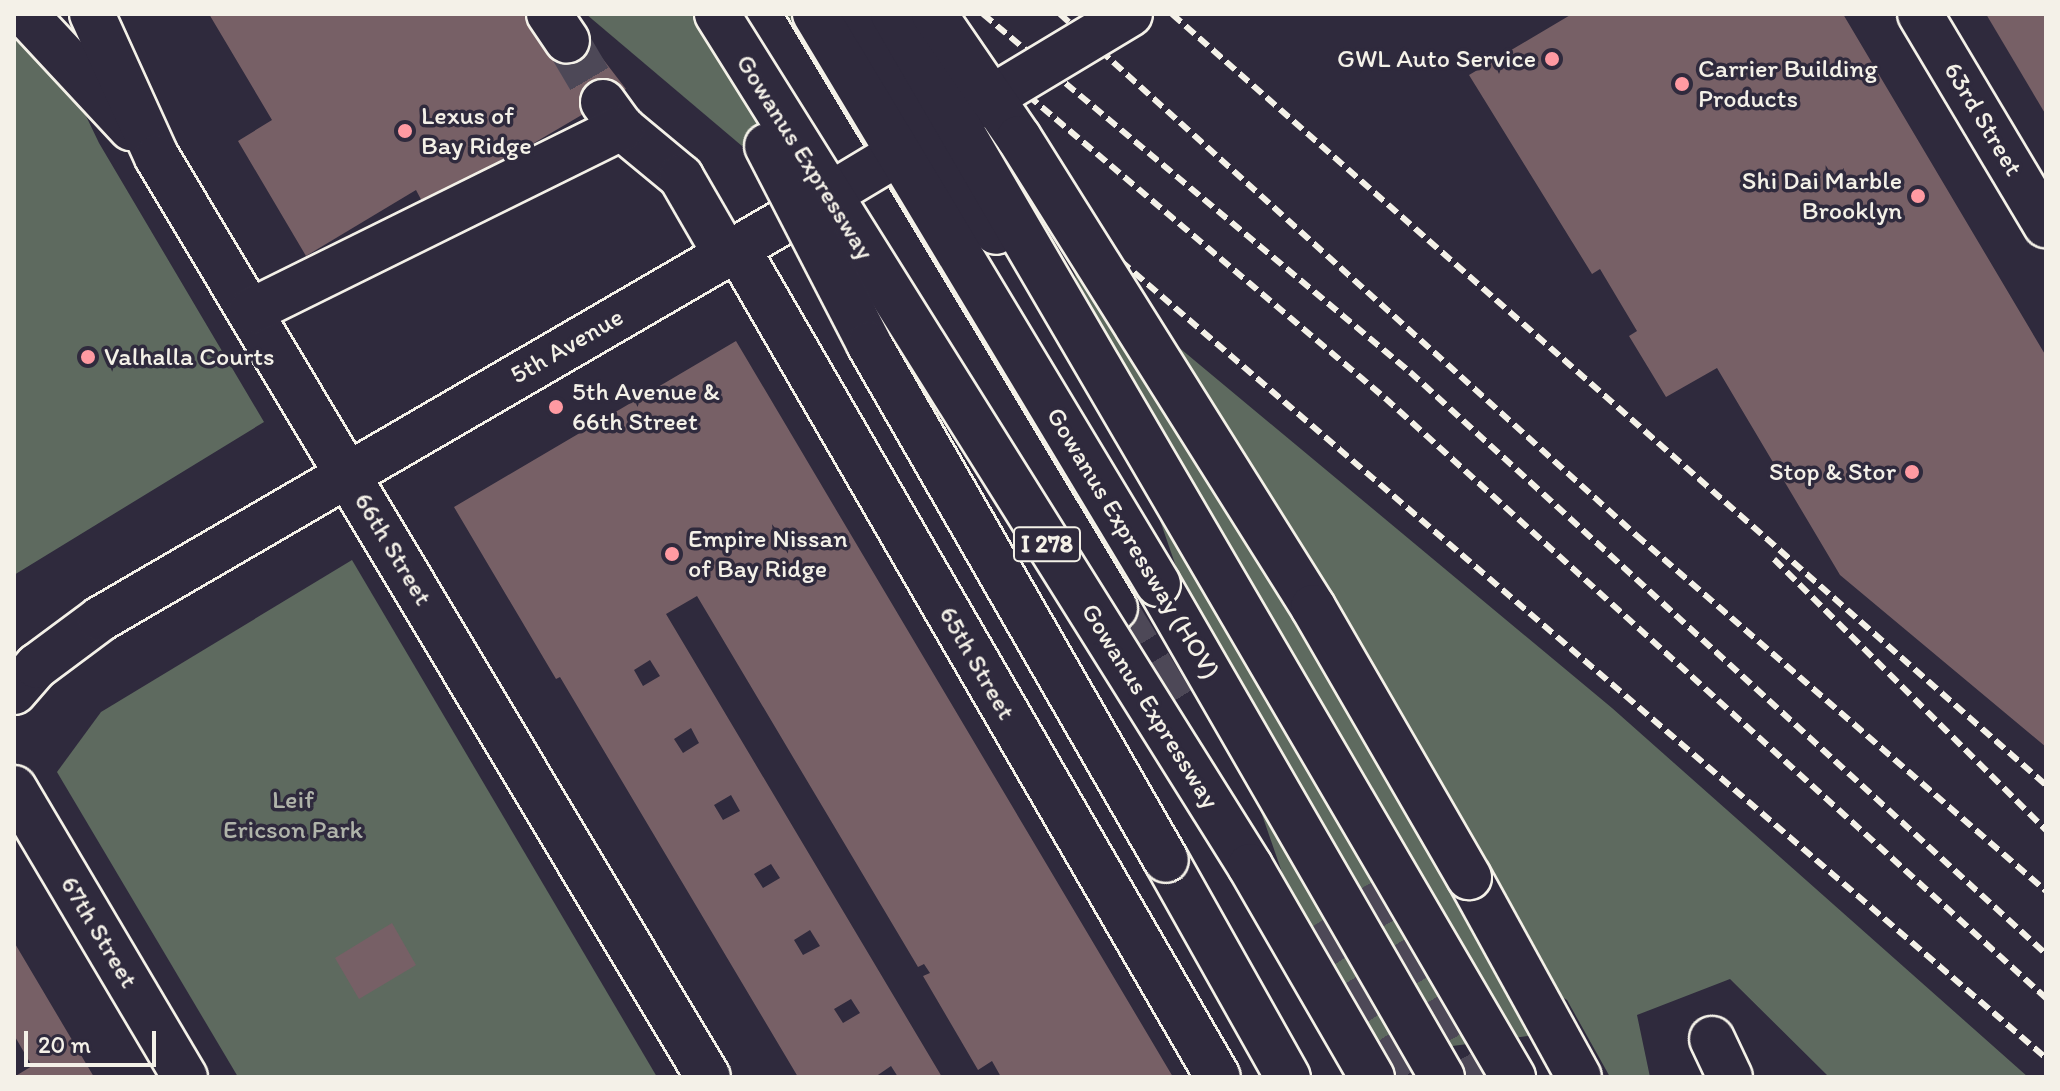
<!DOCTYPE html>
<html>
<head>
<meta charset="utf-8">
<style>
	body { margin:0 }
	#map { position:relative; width:2060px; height:1091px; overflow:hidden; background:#2f2a3d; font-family:Itim,sans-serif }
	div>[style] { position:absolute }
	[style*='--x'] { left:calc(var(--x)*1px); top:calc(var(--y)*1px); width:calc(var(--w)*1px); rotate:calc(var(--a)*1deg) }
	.green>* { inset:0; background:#5e6a5f }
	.building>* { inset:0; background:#776066 }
	.minor-tunnel>* { height:44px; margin-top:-22px; transform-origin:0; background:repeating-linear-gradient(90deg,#4d4857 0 44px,transparent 0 66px) }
	.major-tunnel>* { height:44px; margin-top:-22px; transform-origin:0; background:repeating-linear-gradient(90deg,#4d4857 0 44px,transparent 0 66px) }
	.roads { filter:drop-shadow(2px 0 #f4f1e8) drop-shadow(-2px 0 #f4f1e8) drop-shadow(0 2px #f4f1e8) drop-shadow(0 -2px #f4f1e8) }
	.minor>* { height:44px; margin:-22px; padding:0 22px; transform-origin:22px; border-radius:22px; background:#2f2a3d }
	.major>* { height:44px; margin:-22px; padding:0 22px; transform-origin:22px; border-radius:22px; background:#2f2a3d }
	.highway>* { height:44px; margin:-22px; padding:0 22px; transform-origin:22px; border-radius:22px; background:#2f2a3d }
	.rail>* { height:6px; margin-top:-3px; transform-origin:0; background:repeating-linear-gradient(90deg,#f4f1e8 0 12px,transparent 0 18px) }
	.bridges { filter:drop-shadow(2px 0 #f4f1e8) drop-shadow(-2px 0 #f4f1e8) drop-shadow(0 2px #f4f1e8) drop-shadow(0 -2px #f4f1e8) }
	.minor-bridge>* { height:44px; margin:-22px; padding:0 22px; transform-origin:22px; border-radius:22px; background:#2f2a3d }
	.major-bridge>* { height:44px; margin:-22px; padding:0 22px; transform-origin:22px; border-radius:22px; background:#2f2a3d }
	.highway-bridge>* { height:44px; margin:-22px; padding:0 22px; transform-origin:22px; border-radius:22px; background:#2f2a3d }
	.dots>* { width:22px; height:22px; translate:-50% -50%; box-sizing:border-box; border:4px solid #2f2a3d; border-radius:50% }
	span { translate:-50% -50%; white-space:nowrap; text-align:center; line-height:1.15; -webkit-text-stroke:7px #2f2a3d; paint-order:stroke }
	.shield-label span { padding:2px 6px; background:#2f2a3d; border:2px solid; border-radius:6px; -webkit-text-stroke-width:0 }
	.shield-label { font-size:24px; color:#f4f1e8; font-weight:700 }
	.poi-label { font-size:26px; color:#f4f1e8 }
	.right { translate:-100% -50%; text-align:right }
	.left { translate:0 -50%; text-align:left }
	.street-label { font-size:26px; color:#f4f1e8 }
	.park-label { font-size:26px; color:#b0b4aa }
	.frame { position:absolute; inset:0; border:16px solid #f4f1e8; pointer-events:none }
	.scale { position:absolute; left:24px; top:1031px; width:132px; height:36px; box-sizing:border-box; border:4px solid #f4f1e8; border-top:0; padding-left:10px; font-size:24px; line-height:28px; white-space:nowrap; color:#f4f1e8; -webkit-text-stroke:6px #2f2a3d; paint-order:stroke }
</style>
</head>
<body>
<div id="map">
	<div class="green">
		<div style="clip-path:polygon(14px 14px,37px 14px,99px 143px,264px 422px,14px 575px)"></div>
		<div style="clip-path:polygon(586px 14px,803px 14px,877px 73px,742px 146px)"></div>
		<div style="clip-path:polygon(1068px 255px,1612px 708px,2028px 1077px,1829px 1077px,1730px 979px,1637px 1015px,1650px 1077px,1610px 1077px,1567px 1000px,1499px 957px,1543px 1034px,1347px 1060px)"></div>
		<div style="clip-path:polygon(352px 560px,657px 1077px,238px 1077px,57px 772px,101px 712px)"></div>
	</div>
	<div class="building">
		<div style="clip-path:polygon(209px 14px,526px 14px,549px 52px,582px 32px,626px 89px,425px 207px,416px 190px,306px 256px,238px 141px,272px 120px)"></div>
		<div style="clip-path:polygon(1572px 14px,1843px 14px,2046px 356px,2046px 747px,1840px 575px,1717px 368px,1666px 397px,1629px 336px,1637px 331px,1600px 269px,1592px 274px,1469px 75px)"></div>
		<div style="clip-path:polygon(1986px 14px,2046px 14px,2046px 115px)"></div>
		<div style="clip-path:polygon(evenodd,736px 341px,838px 513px,1173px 1077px,1001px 1077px,992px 1061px,978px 1070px,923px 976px,930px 973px,924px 964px,918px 967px,697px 596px,666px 614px,942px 1077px,898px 1077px,891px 1066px,875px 1077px,798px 1077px,560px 677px,556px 679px,454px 507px,736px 341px,650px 660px,660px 676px,643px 686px,634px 670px,650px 660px,736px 341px,691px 728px,699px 743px,683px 753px,674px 739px,691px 728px,736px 341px,731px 795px,740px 811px,723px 820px,714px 805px,731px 795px,736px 341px,771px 864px,780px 878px,763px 888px,754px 874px,771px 864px,736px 341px,810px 930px,820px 946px,803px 955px,794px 940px,810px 930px,736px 341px,851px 999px,860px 1013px,843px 1023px,834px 1009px,851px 999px)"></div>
		<div style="clip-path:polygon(392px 923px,416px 965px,359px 999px,335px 958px)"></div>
		<div style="clip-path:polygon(14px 942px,94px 1077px,14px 1077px,32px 1066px,14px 1035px)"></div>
	</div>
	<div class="minor-tunnel">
		<div style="--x:567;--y:41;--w:71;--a:59.5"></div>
	</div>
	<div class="major-tunnel">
		<div style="--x:1115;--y:608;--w:125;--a:58.7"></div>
		<div style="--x:1374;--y:881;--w:225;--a:60.5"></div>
		<div style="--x:1310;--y:928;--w:177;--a:57.5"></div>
	</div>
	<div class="roads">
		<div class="minor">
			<div style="--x:25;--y:14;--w:156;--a:47.1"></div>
			<div style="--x:92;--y:14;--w:157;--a:65.6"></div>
			<div style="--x:157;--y:157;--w:1072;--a:59.08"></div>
			<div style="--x:549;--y:14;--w:32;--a:56"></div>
			<div style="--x:1920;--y:14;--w:246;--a:59.2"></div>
			<div style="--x:603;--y:102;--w:32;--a:54"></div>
			<div style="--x:622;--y:128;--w:77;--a:39.7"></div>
			<div style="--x:681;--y:177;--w:90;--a:60"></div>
			<div style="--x:737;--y:248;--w:958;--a:59.88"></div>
			<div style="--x:251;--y:311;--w:414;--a:-26.3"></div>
			<div style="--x:14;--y:692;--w:35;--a:-49"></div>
			<div style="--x:37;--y:666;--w:79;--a:-36.7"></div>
			<div style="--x:100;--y:619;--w:843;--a:-30.18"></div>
			<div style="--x:14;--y:788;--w:336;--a:59.4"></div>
			<div style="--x:1712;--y:1039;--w:42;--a:64.7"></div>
		</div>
		<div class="major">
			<div style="--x:758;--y:14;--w:693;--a:58.99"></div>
		</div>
		<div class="highway">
			<div style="--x:1158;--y:584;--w:569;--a:60.06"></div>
			<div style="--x:1166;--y:860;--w:249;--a:60.7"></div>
			<div style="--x:1469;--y:877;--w:228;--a:61.2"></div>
		</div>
	</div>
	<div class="rail">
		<div style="--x:834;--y:14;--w:1600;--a:40.74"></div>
		<div style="--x:932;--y:14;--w:594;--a:40.29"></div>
		<div style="--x:1385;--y:398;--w:893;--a:42.23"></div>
		<div style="--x:983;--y:14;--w:557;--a:39.98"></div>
		<div style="--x:1410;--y:372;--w:862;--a:42.46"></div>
		<div style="--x:1060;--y:14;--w:777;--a:42.13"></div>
		<div style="--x:1636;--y:535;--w:543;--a:40.97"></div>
		<div style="--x:1172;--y:14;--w:1165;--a:41.42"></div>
		<div style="--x:1774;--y:559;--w:384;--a:44.9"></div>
	</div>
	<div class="bridges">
		<div class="minor-bridge">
			<div style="--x:829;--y:195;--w:351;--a:-31"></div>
		</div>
		<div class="major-bridge">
			<div style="--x:863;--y:14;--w:255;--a:58.6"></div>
		</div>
		<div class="highway-bridge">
			<div style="--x:717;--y:14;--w:1005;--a:57.97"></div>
			<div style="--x:1250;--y:866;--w:244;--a:60"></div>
			<div style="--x:815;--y:14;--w:665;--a:58.96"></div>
			<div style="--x:893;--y:14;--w:1231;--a:59.75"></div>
			<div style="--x:934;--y:14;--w:150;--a:55.6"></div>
			<div style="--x:1019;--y:138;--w:554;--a:57.92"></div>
			<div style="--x:1313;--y:607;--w:312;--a:60"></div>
			<div style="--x:767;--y:146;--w:223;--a:62.7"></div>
			<div style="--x:869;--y:344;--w:595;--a:60.08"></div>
		</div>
	</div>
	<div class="dots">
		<div style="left:1552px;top:59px;background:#ff9aa2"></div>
		<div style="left:1682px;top:84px;background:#ff9aa2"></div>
		<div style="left:405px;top:131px;background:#ff9aa2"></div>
		<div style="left:1918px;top:196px;background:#ff9aa2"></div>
		<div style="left:88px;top:357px;background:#ff9aa2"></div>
		<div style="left:556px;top:407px;background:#ff9aa2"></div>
		<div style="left:1912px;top:472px;background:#ff9aa2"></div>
		<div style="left:672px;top:554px;background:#ff9aa2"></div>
	</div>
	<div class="shield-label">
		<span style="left:1047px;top:544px">I 278</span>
	</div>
	<div class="poi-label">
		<span class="right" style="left:1536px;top:59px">GWL Auto Service</span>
		<span class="left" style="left:1698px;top:84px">Carrier Building<br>Products</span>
		<span class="left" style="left:421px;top:131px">Lexus of<br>Bay Ridge</span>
		<span class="right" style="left:1902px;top:196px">Shi Dai Marble<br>Brooklyn</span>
		<span class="left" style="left:104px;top:357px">Valhalla Courts</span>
		<span class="left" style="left:572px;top:407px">5th Avenue &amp;<br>66th Street</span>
		<span class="right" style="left:1896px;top:472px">Stop &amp; Stor</span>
		<span class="left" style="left:688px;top:554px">Empire Nissan<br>of Bay Ridge</span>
	</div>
	<div class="street-label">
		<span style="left:1983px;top:119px;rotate:59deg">63rd Street</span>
		<span style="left:805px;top:157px;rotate:58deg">Gowanus Expressway</span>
		<span style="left:567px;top:346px;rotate:-30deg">5th Avenue</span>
		<span style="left:1133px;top:543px;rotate:59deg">Gowanus Expressway (HOV)</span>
		<span style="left:393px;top:549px;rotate:59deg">66th Street</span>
		<span style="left:977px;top:663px;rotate:60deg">65th Street</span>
		<span style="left:1150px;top:706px;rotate:58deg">Gowanus Expressway</span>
		<span style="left:99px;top:932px;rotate:59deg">67th Street</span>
	</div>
	<div class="park-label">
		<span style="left:293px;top:815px">Leif<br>Ericson Park</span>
	</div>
	<div class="frame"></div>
	<div class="scale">20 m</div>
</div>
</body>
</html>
